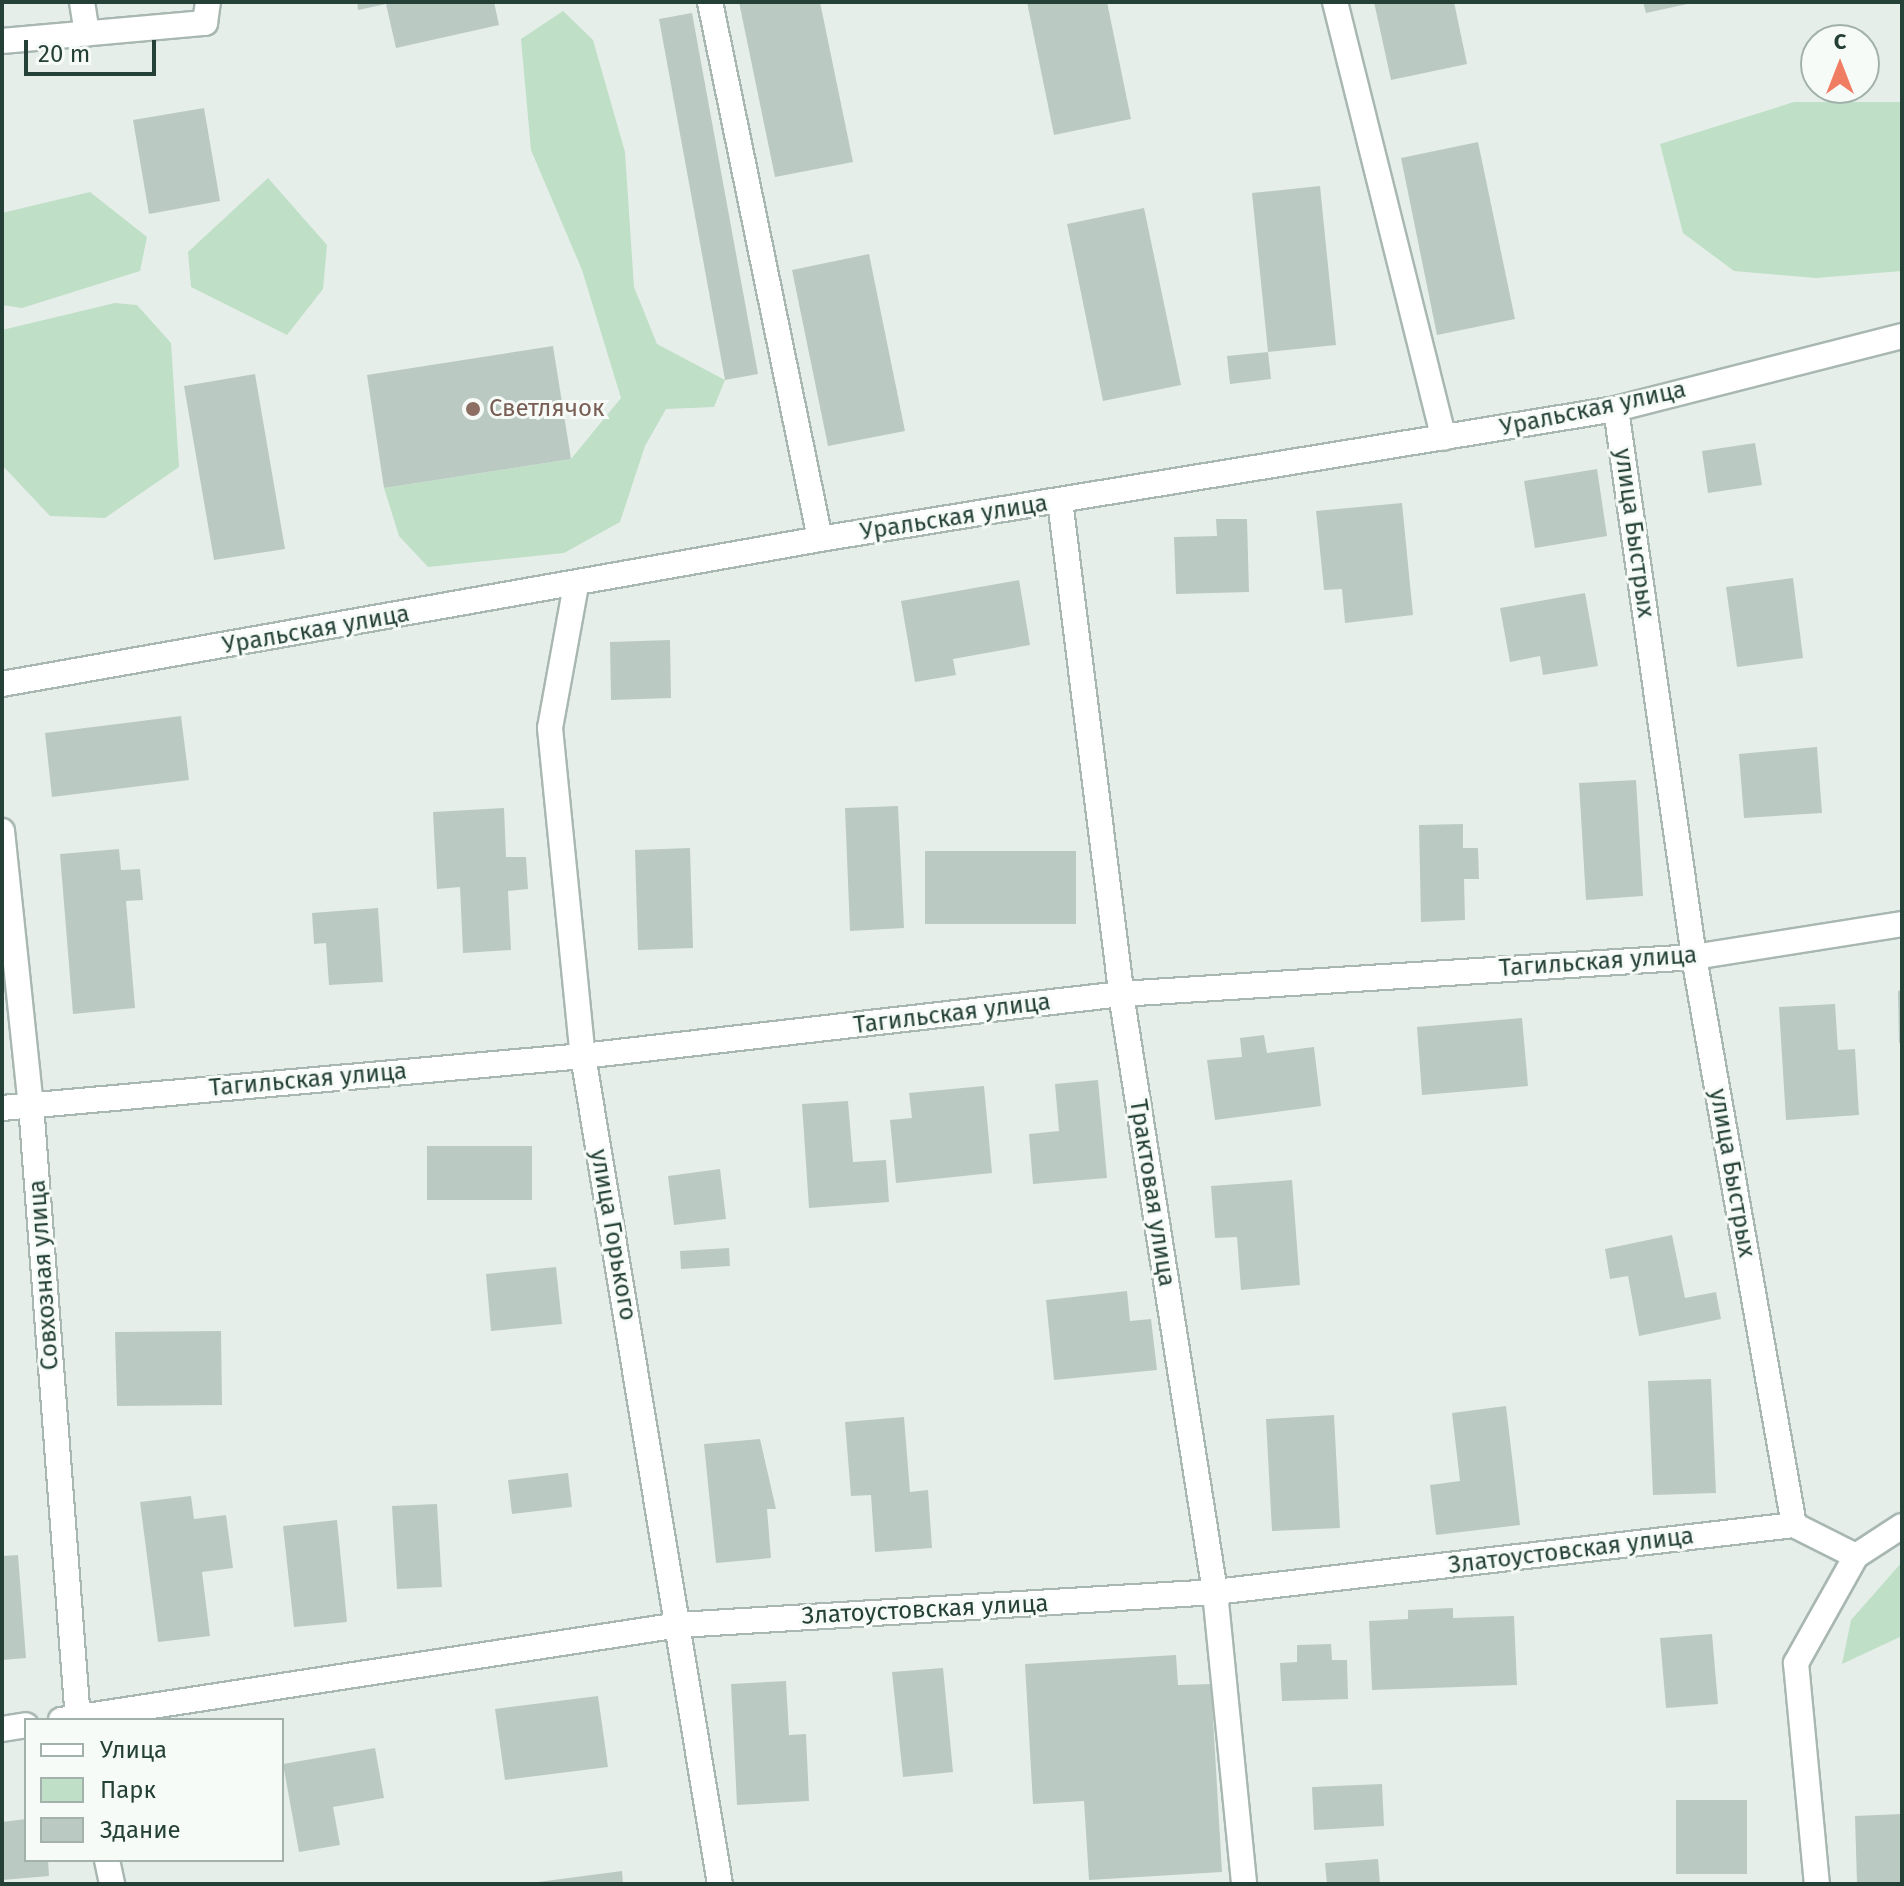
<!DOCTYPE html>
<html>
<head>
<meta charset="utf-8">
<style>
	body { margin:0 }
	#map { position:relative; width:1904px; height:1886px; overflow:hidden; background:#e6eeea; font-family:"Fira Sans",sans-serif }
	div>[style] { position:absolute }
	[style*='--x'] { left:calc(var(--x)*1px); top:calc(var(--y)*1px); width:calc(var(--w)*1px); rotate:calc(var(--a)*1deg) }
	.green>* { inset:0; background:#bfdfc6 }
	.building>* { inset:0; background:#bbc9c3 }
	.roads { filter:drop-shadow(2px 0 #a8b7b1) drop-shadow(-2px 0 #a8b7b1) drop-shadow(0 2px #a8b7b1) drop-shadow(0 -2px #a8b7b1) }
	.service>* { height:24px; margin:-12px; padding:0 12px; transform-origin:12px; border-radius:12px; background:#fff }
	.minor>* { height:24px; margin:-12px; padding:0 12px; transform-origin:12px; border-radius:12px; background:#fff }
	.dots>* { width:22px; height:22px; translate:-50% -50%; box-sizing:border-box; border:4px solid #f6fbf8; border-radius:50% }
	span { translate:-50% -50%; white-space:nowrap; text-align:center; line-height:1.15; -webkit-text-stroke:6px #f6fbf8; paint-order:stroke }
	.education-label { font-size:24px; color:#785e54 }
	.left { translate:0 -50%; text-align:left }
	.street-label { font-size:24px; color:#254137 }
	.frame { position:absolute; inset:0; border:4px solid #254137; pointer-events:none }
	.legend { position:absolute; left:24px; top:1718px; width:260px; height:144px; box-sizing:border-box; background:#f6fbf8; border:2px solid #a2b1ab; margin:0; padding:10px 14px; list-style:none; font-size:24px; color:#254137 }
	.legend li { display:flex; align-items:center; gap:16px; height:40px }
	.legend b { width:40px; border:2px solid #a2b1ab }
	.north { position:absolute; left:1800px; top:24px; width:80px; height:80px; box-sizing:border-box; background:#f6fbf8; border:2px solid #a2b1ab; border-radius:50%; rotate:0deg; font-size:22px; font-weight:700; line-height:32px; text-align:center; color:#254137 }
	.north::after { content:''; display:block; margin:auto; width:28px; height:36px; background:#f07c62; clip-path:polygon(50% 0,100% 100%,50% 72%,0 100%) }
	.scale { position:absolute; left:24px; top:40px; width:132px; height:36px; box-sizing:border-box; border:4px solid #254137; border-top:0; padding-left:10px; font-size:24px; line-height:28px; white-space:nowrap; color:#254137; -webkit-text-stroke:6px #f6fbf8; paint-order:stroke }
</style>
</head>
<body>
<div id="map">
	<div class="green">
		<div style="clip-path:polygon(563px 11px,593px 40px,625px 152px,634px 287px,657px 344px,725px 380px,714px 407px,666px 409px,645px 446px,620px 522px,564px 553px,428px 567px,399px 536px,384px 488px,571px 459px,621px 398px,582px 270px,531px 150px,521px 39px)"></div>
		<div style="clip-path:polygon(1794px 102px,1902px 102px,1902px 271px,1816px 278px,1734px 271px,1683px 233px,1660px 144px)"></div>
		<div style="clip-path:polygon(268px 178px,327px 245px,323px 289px,287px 335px,191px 287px,188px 252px)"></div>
		<div style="clip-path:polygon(90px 192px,147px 237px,140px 271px,22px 308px,2px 305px,2px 213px)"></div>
		<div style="clip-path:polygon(115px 303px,137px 305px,171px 343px,179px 467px,105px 518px,50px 516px,2px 465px,2px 330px)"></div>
		<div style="clip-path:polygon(1902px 1562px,1902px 1636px,1842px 1664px,1851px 1620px)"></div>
	</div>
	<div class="building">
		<div style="clip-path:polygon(357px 2px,494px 2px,499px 25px,396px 48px,386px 4px,358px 10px)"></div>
		<div style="clip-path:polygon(739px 2px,820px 2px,853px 162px,775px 177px)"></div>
		<div style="clip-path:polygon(1027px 2px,1107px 2px,1131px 119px,1054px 135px)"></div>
		<div style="clip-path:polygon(1374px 2px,1454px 2px,1467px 64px,1391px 80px)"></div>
		<div style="clip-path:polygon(1643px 2px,1692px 2px,1692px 3px,1646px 13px)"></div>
		<div style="clip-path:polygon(692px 13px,758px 374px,725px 380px,659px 19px)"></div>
		<div style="clip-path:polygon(204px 108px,220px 201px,149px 214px,133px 120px)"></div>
		<div style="clip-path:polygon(1478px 142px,1515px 319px,1437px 335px,1401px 158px)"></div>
		<div style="clip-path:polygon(1320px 186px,1336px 345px,1268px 352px,1252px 193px)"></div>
		<div style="clip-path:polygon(1144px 208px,1181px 385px,1103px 401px,1067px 224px)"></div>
		<div style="clip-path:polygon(869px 254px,905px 431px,828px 446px,792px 270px)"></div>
		<div style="clip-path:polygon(553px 346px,571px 459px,384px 488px,367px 375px)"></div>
		<div style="clip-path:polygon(1268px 352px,1271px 379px,1230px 384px,1227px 356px)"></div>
		<div style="clip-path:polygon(255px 374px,285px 549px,214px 560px,184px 386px)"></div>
		<div style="clip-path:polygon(1755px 443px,1762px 485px,1708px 493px,1702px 451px)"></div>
		<div style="clip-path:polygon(1597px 469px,1607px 536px,1535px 548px,1524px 481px)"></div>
		<div style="clip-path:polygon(1402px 503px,1413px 615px,1345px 623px,1342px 589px,1324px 590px,1316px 511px)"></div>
		<div style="clip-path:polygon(1216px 519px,1247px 519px,1249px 592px,1176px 594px,1174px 537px,1217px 536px)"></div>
		<div style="clip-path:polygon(1793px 578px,1803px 658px,1737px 667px,1726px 587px)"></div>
		<div style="clip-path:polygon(1019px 580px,1030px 645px,953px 659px,956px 675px,915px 682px,901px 601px)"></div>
		<div style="clip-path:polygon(1585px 593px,1598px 666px,1543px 675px,1540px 656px,1510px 662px,1500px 608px)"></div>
		<div style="clip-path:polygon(670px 640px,671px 698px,611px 700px,610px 642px)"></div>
		<div style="clip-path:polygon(181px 716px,189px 780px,52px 797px,45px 733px)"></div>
		<div style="clip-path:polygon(1817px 747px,1822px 813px,1744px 818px,1739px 754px)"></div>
		<div style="clip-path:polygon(1636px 780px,1643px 896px,1586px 900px,1579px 783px)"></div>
		<div style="clip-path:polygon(898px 806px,904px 928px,850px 931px,845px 808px)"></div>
		<div style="clip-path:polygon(504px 808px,506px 857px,526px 857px,528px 889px,508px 891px,511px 950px,463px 953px,460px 887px,437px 889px,433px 812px)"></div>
		<div style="clip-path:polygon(1463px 824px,1463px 848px,1478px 848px,1479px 879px,1464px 879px,1465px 920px,1421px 922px,1419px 825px)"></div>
		<div style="clip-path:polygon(690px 848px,693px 948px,638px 950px,635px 850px)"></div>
		<div style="clip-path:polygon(119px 849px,121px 870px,140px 869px,143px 900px,126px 901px,135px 1008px,73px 1014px,60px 854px)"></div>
		<div style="clip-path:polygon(925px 851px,1076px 851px,1076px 924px,925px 924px)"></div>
		<div style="clip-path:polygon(378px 908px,383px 982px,329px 985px,326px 943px,314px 944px,312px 913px)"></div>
		<div style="clip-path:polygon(1902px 990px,1902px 1043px,1899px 1043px,1898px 991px)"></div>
		<div style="clip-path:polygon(1835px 1004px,1838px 1050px,1855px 1049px,1859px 1115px,1786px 1120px,1779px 1007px)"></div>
		<div style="clip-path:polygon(1522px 1018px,1528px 1086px,1422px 1095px,1417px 1027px)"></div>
		<div style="clip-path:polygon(1264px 1035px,1267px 1053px,1314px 1047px,1321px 1106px,1215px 1120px,1207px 1060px,1242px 1057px,1240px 1038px)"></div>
		<div style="clip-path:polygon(1098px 1080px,1107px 1178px,1033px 1184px,1029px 1134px,1059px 1131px,1055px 1084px)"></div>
		<div style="clip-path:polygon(984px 1086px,992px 1173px,896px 1183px,890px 1120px,912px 1118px,909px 1093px)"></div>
		<div style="clip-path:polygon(848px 1101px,853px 1162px,886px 1160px,889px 1202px,809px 1208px,802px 1104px)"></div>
		<div style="clip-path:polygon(427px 1146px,532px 1146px,532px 1200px,427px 1200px)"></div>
		<div style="clip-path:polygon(720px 1169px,726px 1219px,674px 1225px,668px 1176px)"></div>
		<div style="clip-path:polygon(1292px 1180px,1300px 1285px,1241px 1290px,1237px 1237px,1215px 1238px,1211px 1186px)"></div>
		<div style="clip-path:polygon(1672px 1235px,1685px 1298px,1716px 1292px,1721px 1319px,1639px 1336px,1628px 1276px,1610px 1279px,1605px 1249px)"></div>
		<div style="clip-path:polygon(729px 1248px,730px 1266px,681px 1269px,680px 1251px)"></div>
		<div style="clip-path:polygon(556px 1267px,562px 1324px,491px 1331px,486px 1274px)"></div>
		<div style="clip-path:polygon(1127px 1291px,1130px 1321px,1151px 1319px,1157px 1370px,1054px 1380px,1046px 1300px)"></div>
		<div style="clip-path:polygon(221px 1331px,222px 1405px,117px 1406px,115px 1332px)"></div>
		<div style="clip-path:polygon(1711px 1379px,1716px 1493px,1653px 1495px,1648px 1381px)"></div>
		<div style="clip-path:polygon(1506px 1406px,1520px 1525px,1436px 1535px,1430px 1485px,1460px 1481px,1452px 1413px)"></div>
		<div style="clip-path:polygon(1334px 1415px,1340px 1528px,1272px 1531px,1266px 1419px)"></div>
		<div style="clip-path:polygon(904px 1417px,910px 1492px,928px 1490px,932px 1548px,875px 1552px,871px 1495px,851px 1496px,845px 1422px)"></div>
		<div style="clip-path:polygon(760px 1439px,776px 1509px,767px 1509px,771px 1558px,716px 1563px,704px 1444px)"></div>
		<div style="clip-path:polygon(568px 1473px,572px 1507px,512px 1514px,508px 1480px)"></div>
		<div style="clip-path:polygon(191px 1496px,194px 1519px,226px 1515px,233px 1568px,202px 1572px,210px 1636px,158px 1642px,140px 1502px)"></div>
		<div style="clip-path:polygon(437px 1504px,442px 1587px,397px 1589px,392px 1506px)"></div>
		<div style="clip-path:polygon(337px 1520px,347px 1622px,294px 1627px,283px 1526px)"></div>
		<div style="clip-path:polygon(18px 1555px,26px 1658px,2px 1660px,2px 1556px)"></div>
		<div style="clip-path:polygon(1453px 1608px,1453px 1618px,1514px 1616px,1517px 1685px,1372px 1690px,1369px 1621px,1408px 1619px,1408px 1610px)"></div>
		<div style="clip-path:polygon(1712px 1634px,1718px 1704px,1666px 1708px,1660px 1638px)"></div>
		<div style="clip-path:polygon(1331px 1644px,1332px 1660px,1347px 1660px,1348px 1699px,1282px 1701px,1280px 1663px,1297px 1662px,1297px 1645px)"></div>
		<div style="clip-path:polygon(1176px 1655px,1178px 1685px,1211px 1684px,1222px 1872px,1089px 1880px,1084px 1801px,1033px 1804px,1025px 1664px)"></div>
		<div style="clip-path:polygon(943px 1668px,953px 1772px,903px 1777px,892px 1672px)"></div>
		<div style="clip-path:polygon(786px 1681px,789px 1735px,806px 1734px,809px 1801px,737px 1805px,731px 1684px)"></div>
		<div style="clip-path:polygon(598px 1696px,608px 1767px,505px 1780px,495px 1709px)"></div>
		<div style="clip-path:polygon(375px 1748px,384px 1798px,333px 1807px,340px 1845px,299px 1852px,283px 1764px)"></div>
		<div style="clip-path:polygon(1382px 1784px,1384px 1826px,1314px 1830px,1312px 1787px)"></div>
		<div style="clip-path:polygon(1676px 1800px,1747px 1800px,1747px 1874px,1676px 1874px)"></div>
		<div style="clip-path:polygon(1902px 1814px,1902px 1884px,1857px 1884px,1855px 1816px)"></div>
		<div style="clip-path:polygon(26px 1819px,26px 1860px,48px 1860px,49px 1876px,2px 1880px,2px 1822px)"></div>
		<div style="clip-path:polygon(1378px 1859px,1380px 1884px,1327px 1884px,1325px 1863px)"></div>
		<div style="clip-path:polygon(622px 1871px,623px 1884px,538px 1884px,538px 1882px)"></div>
	</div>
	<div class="roads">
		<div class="service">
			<div style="--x:82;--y:2;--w:32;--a:81"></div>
			<div style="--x:710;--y:2;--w:548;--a:78.42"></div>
			<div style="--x:1335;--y:2;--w:449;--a:76"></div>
		</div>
		<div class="minor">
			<div style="--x:2;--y:41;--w:204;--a:-5.1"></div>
			<div style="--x:205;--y:23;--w:21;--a:-82"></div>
			<div style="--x:1616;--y:409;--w:554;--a:81.9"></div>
			<div style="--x:1694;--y:957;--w:577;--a:80.02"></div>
			<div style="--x:1794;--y:1525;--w:69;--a:26.6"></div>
			<div style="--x:1856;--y:1556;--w:123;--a:119.3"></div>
			<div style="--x:1796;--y:1663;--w:222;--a:84.6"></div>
			<div style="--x:1060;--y:501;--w:497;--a:82.9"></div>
			<div style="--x:1121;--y:994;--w:605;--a:81.07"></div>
			<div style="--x:1215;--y:1592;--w:293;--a:84.3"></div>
			<div style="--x:576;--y:585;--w:145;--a:100.3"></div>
			<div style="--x:550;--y:728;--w:330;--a:84.3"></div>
			<div style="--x:583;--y:1056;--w:839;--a:80.61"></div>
			<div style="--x:2;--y:684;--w:831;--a:-10.05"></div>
			<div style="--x:820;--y:539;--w:807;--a:-9.28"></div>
			<div style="--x:1616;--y:409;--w:295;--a:-14.3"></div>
			<div style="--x:2;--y:831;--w:276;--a:84"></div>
			<div style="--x:31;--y:1105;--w:617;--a:85.63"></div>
			<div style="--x:2;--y:1108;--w:583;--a:-5.11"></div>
			<div style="--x:583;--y:1056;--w:542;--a:-6.57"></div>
			<div style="--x:1121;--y:994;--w:574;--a:-3.69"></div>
			<div style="--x:1694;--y:957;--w:211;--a:-9"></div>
			<div style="--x:1856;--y:1556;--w:55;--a:-33.1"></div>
			<div style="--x:61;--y:1720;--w:625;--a:-8.74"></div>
			<div style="--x:679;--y:1625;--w:537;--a:-3.52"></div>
			<div style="--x:1215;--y:1592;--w:583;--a:-6.6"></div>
			<div style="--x:2;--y:1729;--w:24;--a:-9"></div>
			<div style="--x:107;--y:1860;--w:25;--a:78"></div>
		</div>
	</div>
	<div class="dots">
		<div style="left:473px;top:409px;background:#8d6e63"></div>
	</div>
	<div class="education-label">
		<span class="left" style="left:489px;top:409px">Светлячок</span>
	</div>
	<div class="street-label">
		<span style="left:1593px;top:409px;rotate:-12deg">Уральская улица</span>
		<span style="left:954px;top:518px;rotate:-9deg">Уральская улица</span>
		<span style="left:1634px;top:533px;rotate:82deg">улица Быстрых</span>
		<span style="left:316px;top:630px;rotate:-10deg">Уральская улица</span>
		<span style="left:1598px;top:962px;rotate:-4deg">Тагильская улица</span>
		<span style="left:952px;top:1014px;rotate:-7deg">Тагильская улица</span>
		<span style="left:308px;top:1080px;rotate:-5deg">Тагильская улица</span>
		<span style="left:1732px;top:1173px;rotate:80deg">улица Быстрых</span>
		<span style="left:1152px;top:1193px;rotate:81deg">Трактовая улица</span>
		<span style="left:613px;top:1235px;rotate:80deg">улица Горького</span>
		<span style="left:44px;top:1275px;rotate:-94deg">Совхозная улица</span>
		<span style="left:1571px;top:1551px;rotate:-7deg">Златоустовская улица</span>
		<span style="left:925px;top:1610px;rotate:-3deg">Златоустовская улица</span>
	</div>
	<div class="frame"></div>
	<ul class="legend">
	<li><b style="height:10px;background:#fff"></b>Улица</li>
	<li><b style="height:22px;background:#bfdfc6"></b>Парк</li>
	<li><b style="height:22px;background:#bbc9c3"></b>Здание</li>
	</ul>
	<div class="north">С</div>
	<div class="scale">20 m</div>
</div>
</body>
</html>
